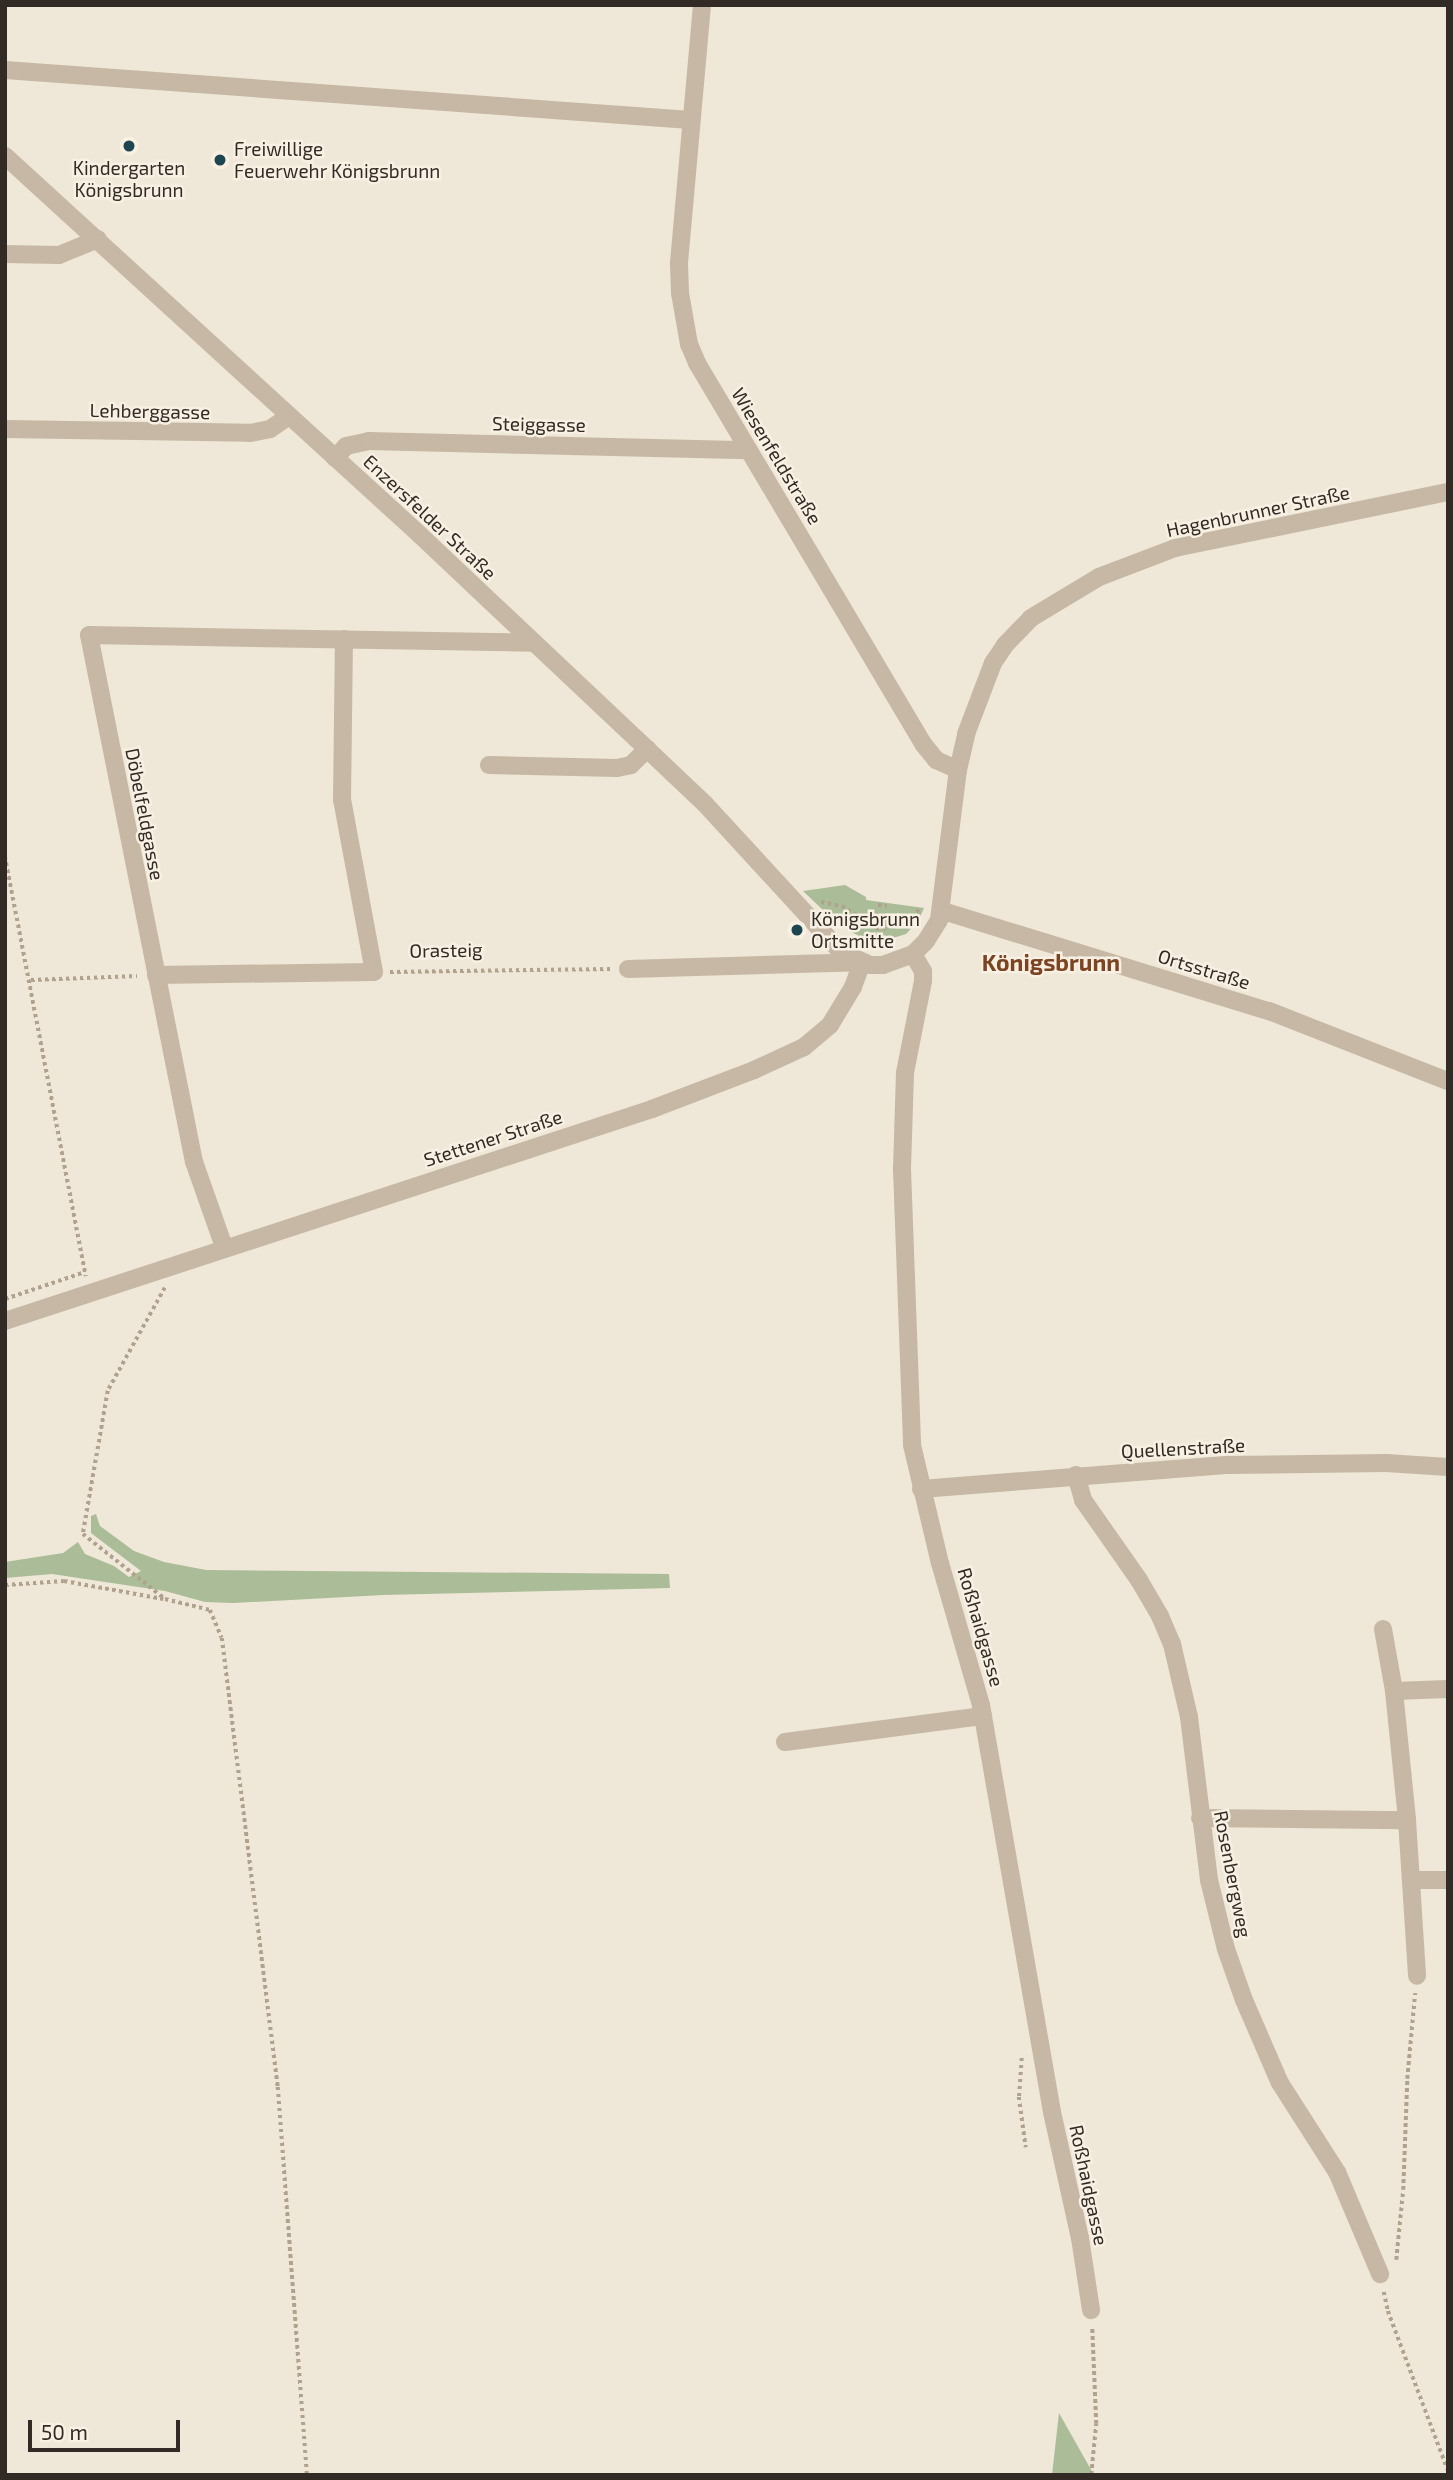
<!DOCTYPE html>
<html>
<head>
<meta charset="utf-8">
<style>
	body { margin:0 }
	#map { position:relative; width:1453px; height:2480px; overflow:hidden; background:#efe7d7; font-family:"Exo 2",sans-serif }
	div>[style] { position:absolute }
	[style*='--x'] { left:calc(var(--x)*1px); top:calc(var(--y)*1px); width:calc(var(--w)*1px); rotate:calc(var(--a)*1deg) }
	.green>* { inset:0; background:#abbc98 }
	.path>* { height:3.5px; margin-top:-1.75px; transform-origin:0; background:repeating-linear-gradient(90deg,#b1a28e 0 3.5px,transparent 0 7px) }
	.minor>* { height:18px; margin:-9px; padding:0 9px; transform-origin:9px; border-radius:9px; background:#c6b8a4 }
	.dots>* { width:19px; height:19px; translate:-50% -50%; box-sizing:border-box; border:4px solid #f7f0e3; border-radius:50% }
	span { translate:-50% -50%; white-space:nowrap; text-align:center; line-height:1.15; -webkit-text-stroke:5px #f7f0e3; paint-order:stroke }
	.poi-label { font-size:19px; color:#322b25 }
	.left { translate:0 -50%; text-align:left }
	.street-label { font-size:19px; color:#322b25 }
	.quarter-label { font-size:23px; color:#7c4423; font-weight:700 }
	.frame { position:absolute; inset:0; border:7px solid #322b25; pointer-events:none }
	.scale { position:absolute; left:28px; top:2420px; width:152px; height:32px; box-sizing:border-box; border:4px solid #322b25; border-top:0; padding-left:9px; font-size:21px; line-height:24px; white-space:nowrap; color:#322b25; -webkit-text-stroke:5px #f7f0e3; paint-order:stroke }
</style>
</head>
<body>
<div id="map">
	<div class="green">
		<div style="clip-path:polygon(845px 885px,866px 897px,866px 900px,924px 908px,918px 921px,906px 934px,883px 941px,866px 939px,851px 932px,845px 926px,846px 920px,838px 914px,833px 918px,825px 912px,803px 891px)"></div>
		<div style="clip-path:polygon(96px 1514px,100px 1526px,134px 1551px,164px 1562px,206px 1570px,669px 1574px,670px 1588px,383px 1595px,233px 1603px,205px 1602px,165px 1591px,52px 1574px,5px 1578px,5px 1562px,63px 1553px,78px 1542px,85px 1554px,114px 1566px,129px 1577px,141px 1571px,91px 1533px,91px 1516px)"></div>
		<div style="clip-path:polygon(1059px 2413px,1094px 2475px,1052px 2475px)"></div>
	</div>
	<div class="path">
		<div style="--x:5;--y:856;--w:428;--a:79.1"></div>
		<div style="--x:821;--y:902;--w:21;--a:11"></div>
		<div style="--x:842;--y:906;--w:26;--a:31"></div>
		<div style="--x:878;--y:905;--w:9;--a:6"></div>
		<div style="--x:873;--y:920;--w:11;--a:-34"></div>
		<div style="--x:882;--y:914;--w:10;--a:45"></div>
		<div style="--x:849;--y:927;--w:17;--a:-28"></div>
		<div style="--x:864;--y:919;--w:9;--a:6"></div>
		<div style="--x:873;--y:920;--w:9;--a:69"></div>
		<div style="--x:876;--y:928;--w:7;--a:16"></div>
		<div style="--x:883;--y:930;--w:10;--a:-53"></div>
		<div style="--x:889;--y:922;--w:23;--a:-13"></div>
		<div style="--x:911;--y:917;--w:12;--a:-42"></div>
		<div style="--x:390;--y:972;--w:220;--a:-0.8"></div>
		<div style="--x:31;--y:980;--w:106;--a:-2.2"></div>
		<div style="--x:165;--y:1288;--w:118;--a:119"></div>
		<div style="--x:108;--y:1391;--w:145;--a:99.9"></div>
		<div style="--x:83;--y:1534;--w:105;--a:38.4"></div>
		<div style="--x:165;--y:1599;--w:46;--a:13.7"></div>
		<div style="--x:210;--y:1610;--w:30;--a:67"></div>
		<div style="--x:222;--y:1638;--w:452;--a:82.9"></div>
		<div style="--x:278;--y:2087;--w:389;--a:85.7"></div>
		<div style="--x:5;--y:1299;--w:84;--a:-18.6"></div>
		<div style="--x:5;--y:1585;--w:59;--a:-3.9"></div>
		<div style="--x:64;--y:1581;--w:101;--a:10.3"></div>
		<div style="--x:1022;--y:2058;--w:39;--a:94"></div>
		<div style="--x:1019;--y:2097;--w:51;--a:82.2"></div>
		<div style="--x:1396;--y:2260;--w:70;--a:-84.3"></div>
		<div style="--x:1403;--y:2190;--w:111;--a:-87.9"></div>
		<div style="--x:1407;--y:2079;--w:86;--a:-84.7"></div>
		<div style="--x:1384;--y:2292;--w:19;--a:78"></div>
		<div style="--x:1388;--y:2311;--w:171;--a:69.4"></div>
		<div style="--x:1091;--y:2475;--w:51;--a:-84.4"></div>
		<div style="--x:1096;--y:2424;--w:97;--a:-92.4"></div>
	</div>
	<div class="minor">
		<div style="--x:702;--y:5;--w:260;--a:95.1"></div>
		<div style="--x:679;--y:264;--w:29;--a:88"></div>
		<div style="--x:680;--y:293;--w:52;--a:80"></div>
		<div style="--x:689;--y:344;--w:21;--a:67"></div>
		<div style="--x:697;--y:363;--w:444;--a:59.3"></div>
		<div style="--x:924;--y:745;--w:19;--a:51"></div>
		<div style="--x:936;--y:760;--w:24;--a:24"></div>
		<div style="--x:5;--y:70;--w:687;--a:4.17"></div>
		<div style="--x:5;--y:156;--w:562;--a:42.4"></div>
		<div style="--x:420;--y:535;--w:312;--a:43.3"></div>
		<div style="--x:647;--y:749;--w:80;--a:43.5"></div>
		<div style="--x:705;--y:804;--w:201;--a:47.4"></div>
		<div style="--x:841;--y:952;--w:32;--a:24"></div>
		<div style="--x:870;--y:965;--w:13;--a:0"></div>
		<div style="--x:883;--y:965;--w:32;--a:-20"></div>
		<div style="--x:913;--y:954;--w:18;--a:-45"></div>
		<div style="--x:926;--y:941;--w:25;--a:-58"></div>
		<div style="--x:939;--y:920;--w:151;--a:-82.8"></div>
		<div style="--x:958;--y:770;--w:37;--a:-77"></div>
		<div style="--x:966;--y:734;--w:76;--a:-69.2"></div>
		<div style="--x:993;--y:663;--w:22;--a:-56"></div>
		<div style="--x:1005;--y:645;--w:37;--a:-46"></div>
		<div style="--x:1031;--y:618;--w:79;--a:-31.1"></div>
		<div style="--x:1099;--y:577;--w:81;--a:-20.9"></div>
		<div style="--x:1175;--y:548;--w:279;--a:-11.6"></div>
		<div style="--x:5;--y:254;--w:54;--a:1.1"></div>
		<div style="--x:59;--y:255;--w:42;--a:-22.3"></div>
		<div style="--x:5;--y:429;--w:245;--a:0.9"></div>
		<div style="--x:250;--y:433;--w:20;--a:-11"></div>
		<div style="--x:270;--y:429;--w:23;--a:-34"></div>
		<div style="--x:335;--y:458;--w:16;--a:-47"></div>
		<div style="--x:346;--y:446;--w:24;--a:-12"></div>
		<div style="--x:369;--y:441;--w:379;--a:1.4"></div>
		<div style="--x:489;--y:765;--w:128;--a:1.3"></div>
		<div style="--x:617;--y:768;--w:14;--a:-12"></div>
		<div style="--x:631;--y:765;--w:23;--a:-45"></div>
		<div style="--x:943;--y:911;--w:341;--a:17.1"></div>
		<div style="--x:1269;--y:1011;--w:192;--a:21.4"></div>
		<div style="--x:913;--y:954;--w:20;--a:60"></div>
		<div style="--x:923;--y:971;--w:10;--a:90"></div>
		<div style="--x:923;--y:981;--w:94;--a:101.1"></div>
		<div style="--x:905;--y:1073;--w:96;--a:91.8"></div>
		<div style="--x:902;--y:1169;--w:276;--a:87.9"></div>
		<div style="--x:912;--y:1445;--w:121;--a:76.7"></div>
		<div style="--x:940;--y:1563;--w:148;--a:73.9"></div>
		<div style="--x:981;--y:1705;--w:413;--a:80.1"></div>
		<div style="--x:1052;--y:2112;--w:129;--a:77.5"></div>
		<div style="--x:1080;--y:2238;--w:73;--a:81.3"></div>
		<div style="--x:628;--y:969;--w:231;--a:-1.7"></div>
		<div style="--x:156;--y:975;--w:218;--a:-0.8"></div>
		<div style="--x:374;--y:972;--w:175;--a:-100.5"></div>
		<div style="--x:342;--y:800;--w:161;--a:-89.3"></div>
		<div style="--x:224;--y:1247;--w:90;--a:-109.4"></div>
		<div style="--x:194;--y:1162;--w:537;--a:-101.27"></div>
		<div style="--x:89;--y:635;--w:445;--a:1"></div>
		<div style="--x:5;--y:1321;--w:681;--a:-18.14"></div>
		<div style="--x:652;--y:1109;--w:109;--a:-20.9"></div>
		<div style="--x:754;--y:1070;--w:55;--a:-24.7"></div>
		<div style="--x:804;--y:1047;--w:34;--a:-40"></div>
		<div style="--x:830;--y:1025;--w:44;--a:-58.8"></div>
		<div style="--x:853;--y:987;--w:27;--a:-70"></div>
		<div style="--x:1076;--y:1475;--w:26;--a:74"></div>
		<div style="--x:1083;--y:1500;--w:98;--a:55"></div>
		<div style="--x:1139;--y:1580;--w:42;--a:59.7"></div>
		<div style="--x:1160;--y:1616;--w:30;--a:67"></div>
		<div style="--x:1172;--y:1644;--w:75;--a:76.9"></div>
		<div style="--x:1189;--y:1717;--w:164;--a:83"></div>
		<div style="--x:1209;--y:1880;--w:71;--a:76.2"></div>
		<div style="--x:1226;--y:1949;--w:54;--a:70.6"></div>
		<div style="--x:1244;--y:2000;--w:90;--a:66.6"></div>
		<div style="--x:1280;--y:2083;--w:106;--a:57.4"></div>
		<div style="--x:1337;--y:2172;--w:111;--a:67.1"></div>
		<div style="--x:921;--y:1489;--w:309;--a:-4.5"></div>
		<div style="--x:1229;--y:1465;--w:157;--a:-0.7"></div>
		<div style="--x:1386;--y:1463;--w:62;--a:3.7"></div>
		<div style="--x:1383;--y:1629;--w:63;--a:79.9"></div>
		<div style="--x:1394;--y:1691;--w:130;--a:84.2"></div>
		<div style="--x:1407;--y:1820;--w:156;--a:86.3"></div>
		<div style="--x:1394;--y:1691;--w:54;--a:-2.1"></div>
		<div style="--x:785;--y:1742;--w:200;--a:-7.5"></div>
		<div style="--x:1200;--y:1818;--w:207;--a:0.6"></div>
		<div style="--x:1412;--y:1880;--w:36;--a:0"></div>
	</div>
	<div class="dots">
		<div style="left:129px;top:146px;background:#1e4650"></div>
		<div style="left:220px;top:160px;background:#1e4650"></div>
		<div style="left:797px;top:930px;background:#1e4650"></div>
	</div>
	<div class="poi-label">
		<span class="left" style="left:234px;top:160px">Freiwillige<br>Feuerwehr Königsbrunn</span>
		<span style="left:129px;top:179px">Kindergarten<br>Königsbrunn</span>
		<span class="left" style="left:811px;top:930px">Königsbrunn<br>Ortsmitte</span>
	</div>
	<div class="street-label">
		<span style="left:150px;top:411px;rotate:1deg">Lehberggasse</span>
		<span style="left:539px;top:424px;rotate:1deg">Steiggasse</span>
		<span style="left:777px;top:456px;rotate:59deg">Wiesenfeldstraße</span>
		<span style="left:1258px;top:511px;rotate:-12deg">Hagenbrunner Straße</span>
		<span style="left:430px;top:517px;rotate:43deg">Enzersfelder Straße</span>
		<span style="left:145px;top:814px;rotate:79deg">Döbelfeldgasse</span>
		<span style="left:446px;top:950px;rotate:-1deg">Orasteig</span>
		<span style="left:1204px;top:969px;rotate:17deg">Ortsstraße</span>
		<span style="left:493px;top:1138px;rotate:-18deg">Stettener Straße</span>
		<span style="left:1183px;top:1448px;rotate:-3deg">Quellenstraße</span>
		<span style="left:981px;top:1627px;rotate:74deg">Roßhaidgasse</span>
		<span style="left:1233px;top:1874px;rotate:79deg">Rosenbergweg</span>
		<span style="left:1089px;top:2185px;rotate:78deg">Roßhaidgasse</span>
	</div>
	<div class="quarter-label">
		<span style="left:1051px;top:962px">Königsbrunn</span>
	</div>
	<div class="frame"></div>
	<div class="scale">50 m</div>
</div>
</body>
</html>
